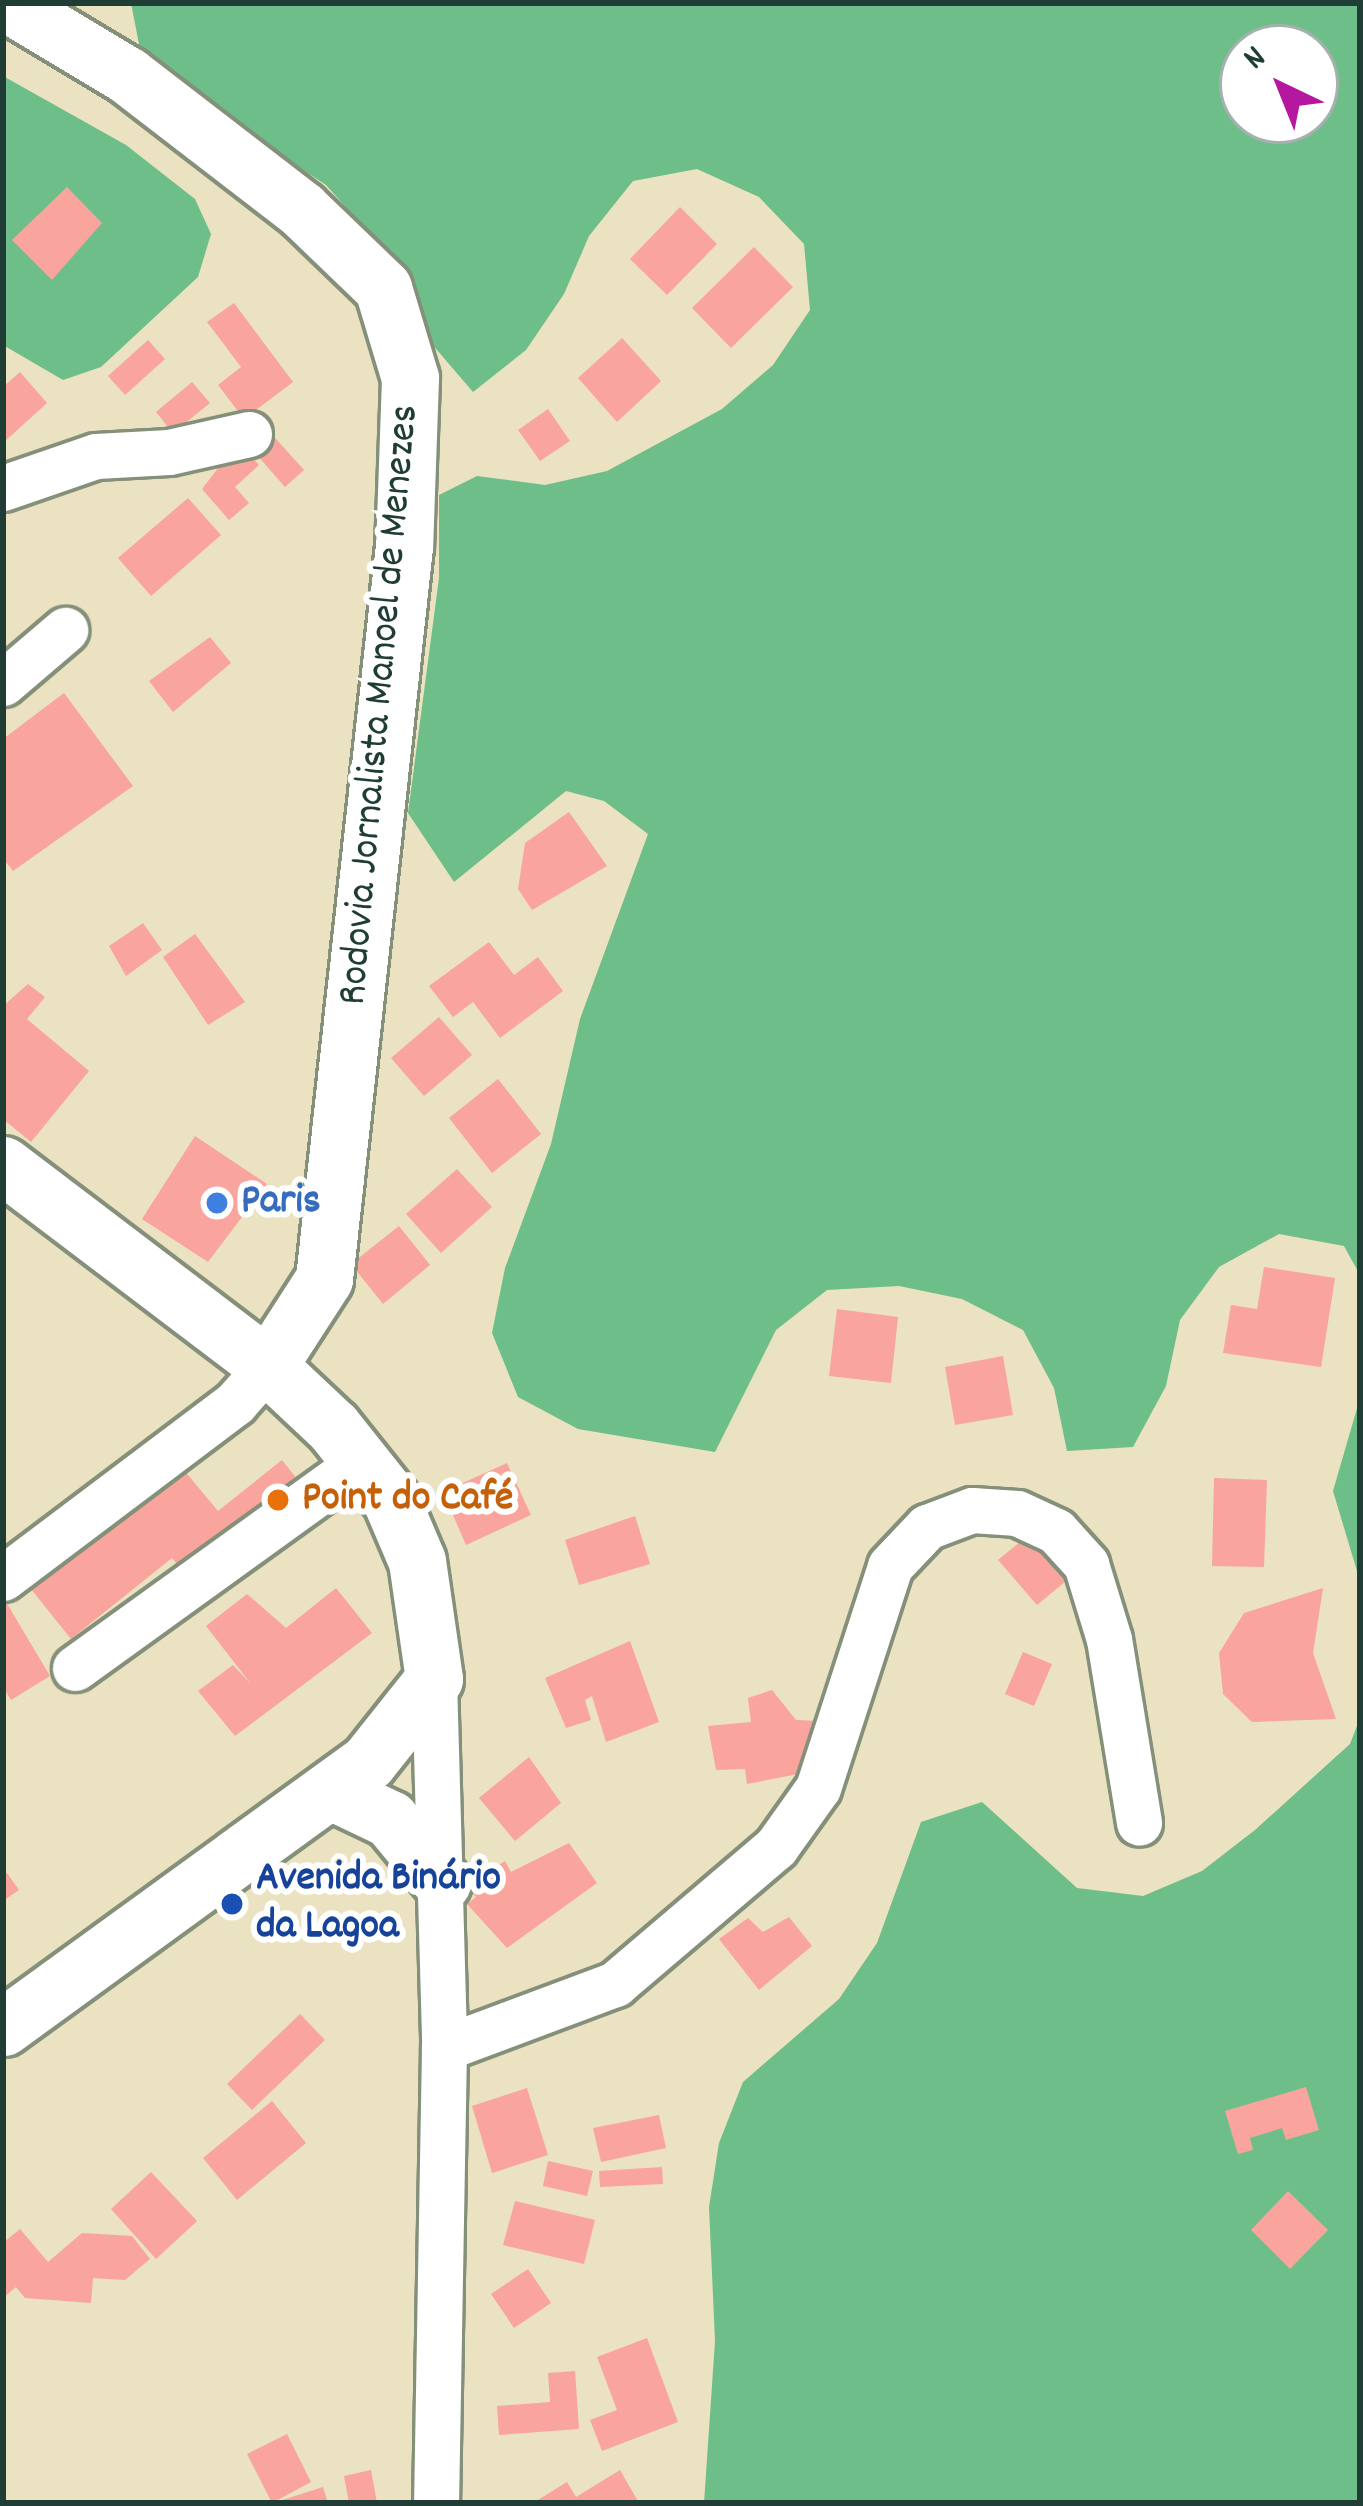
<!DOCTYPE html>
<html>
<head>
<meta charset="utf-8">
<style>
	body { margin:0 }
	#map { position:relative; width:1363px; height:2506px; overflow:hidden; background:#eae2c0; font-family:Dekko,sans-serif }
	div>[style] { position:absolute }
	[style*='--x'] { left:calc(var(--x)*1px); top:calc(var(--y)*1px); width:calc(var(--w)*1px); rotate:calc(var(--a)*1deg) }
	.forest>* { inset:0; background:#6ebe89 }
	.building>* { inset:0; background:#f9a49c }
	.roads { filter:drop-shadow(3px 0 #84907a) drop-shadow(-3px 0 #84907a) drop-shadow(0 3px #84907a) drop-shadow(0 -3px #84907a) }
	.minor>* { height:45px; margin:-22.5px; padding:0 22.5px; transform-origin:22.5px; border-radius:22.5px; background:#fff }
	.major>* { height:57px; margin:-28.5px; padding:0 28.5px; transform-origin:28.5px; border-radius:28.5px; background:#fff }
	.dots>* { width:33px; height:33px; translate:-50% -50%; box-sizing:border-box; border:6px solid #fff; border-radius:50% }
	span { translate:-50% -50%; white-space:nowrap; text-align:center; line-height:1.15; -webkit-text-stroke:12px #fff; paint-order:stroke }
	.street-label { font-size:42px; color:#1f3d34 }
	.shop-label { font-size:42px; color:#366cbe; font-weight:700 }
	.left { translate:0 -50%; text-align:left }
	.food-label { font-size:42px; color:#c56008; font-weight:700 }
	.transit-label { font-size:42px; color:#164399; font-weight:700 }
	.frame { position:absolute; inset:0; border:6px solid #1f3d34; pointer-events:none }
	.north { position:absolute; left:1219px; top:24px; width:120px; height:120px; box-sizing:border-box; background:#fff; border:3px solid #a5b1ae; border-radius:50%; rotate:317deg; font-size:33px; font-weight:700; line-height:48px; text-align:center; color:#1f3d34 }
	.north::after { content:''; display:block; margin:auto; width:42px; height:54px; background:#b5179e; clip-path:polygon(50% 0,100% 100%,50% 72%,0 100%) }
</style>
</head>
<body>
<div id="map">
	<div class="forest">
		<div style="clip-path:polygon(evenodd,131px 3px,1360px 3px,1360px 1275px,1344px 1246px,1279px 1234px,1219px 1267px,1180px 1320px,1166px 1386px,1133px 1447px,1067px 1451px,1054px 1388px,1023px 1330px,962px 1299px,899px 1286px,827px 1290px,776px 1330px,715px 1452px,578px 1429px,518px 1397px,492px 1333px,505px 1268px,551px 1144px,580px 1019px,648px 834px,604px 801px,566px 791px,454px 882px,408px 813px,439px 578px,439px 495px,477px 476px,545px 485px,607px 471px,722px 409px,773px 365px,810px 310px,804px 244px,759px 197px,697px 169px,633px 181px,589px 236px,564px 294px,526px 350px,473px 392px,431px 343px,413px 282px,326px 185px,143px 65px,131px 3px,1243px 48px,1315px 48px,1315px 120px,1243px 120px,1243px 48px)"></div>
		<div style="clip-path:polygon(3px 76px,126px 145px,195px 199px,211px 234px,198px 277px,101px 367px,63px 380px,3px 345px)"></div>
		<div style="clip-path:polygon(1360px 1398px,1360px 1581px,1333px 1491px)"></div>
		<div style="clip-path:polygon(1360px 1718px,1360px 2503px,704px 2503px,715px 2341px,709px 2207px,719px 2143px,743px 2082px,839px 1999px,877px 1943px,921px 1822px,982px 1802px,1077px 1888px,1143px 1896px,1202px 1871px,1255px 1830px,1350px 1744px)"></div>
	</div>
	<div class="building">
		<div style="clip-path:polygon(67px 187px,102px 223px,52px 280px,12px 240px)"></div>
		<div style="clip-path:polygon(680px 207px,717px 244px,667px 295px,630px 259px)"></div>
		<div style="clip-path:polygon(754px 247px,793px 287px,731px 348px,692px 308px)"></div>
		<div style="clip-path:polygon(234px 303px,293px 382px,244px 419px,218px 385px,241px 367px,207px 322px)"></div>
		<div style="clip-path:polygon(622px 338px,661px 381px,617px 422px,578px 378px)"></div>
		<div style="clip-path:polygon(148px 340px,165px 359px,125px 395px,108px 376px)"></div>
		<div style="clip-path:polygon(20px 372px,47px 403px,3px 443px,3px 387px)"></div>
		<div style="clip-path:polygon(192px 382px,210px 403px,173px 433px,156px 412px)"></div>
		<div style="clip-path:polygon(548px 409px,570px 441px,540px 461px,518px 430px)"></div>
		<div style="clip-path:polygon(267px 429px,304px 470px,285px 487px,249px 446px)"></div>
		<div style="clip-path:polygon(238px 442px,259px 465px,235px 487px,249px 503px,229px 520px,202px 489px)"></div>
		<div style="clip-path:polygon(188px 498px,221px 535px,151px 596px,118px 558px)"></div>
		<div style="clip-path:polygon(210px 637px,231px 663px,173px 712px,149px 681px)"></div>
		<div style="clip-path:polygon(64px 693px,133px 786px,13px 871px,3px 858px,3px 739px)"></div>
		<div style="clip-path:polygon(569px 812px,607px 866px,532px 910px,518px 889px,525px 843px)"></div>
		<div style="clip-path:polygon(143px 923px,162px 950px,126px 976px,109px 946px)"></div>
		<div style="clip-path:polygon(195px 934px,245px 1002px,208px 1025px,163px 957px)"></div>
		<div style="clip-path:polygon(489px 942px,514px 975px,538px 957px,563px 991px,500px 1038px,473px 1002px,453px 1017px,429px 986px)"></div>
		<div style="clip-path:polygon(28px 984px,45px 997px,27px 1019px,89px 1071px,31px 1142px,3px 1119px,3px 1006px)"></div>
		<div style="clip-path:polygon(439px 1017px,472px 1055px,424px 1096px,391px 1058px)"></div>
		<div style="clip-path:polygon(498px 1079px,541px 1134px,492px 1173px,449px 1118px)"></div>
		<div style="clip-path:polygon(195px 1136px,267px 1184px,208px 1262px,142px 1219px)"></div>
		<div style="clip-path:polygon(457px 1169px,492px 1207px,441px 1253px,406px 1214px)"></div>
		<div style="clip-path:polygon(399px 1226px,430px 1265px,383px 1304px,351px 1264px)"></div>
		<div style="clip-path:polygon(1264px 1267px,1335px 1278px,1321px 1367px,1223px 1353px,1231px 1305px,1257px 1309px)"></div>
		<div style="clip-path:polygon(837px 1309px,898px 1317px,891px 1383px,829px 1376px)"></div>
		<div style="clip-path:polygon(1003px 1356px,1013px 1415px,955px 1425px,945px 1367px)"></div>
		<div style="clip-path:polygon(282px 1460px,305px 1489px,191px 1581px,172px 1558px,71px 1639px,27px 1584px,183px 1469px,218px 1511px)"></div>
		<div style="clip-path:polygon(507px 1463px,531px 1515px,466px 1545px,443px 1492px)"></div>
		<div style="clip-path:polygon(1214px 1478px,1267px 1480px,1264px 1567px,1212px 1566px)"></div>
		<div style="clip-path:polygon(635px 1516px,650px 1564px,579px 1585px,565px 1540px)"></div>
		<div style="clip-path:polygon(1027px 1536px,1066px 1581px,1037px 1605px,998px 1560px)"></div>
		<div style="clip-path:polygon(336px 1588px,372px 1633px,235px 1736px,198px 1691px,233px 1665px,251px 1684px,206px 1626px,247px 1594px,286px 1628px)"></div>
		<div style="clip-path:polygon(1323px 1588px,1313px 1653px,1336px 1719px,1252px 1722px,1223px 1694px,1219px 1653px,1244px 1613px)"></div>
		<div style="clip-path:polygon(3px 1597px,50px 1676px,11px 1700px,3px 1687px)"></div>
		<div style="clip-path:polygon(630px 1641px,659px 1722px,606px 1742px,592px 1696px,585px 1700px,591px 1720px,566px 1728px,545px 1678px)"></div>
		<div style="clip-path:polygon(1023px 1652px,1052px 1664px,1034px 1706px,1005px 1694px)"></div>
		<div style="clip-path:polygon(772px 1690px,796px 1720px,819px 1721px,798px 1774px,747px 1784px,745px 1769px,716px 1770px,708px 1726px,751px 1722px,748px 1698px)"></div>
		<div style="clip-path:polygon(529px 1757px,561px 1803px,515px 1841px,479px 1798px)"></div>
		<div style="clip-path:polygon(569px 1843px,597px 1883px,507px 1948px,467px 1904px,476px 1897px,466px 1885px,505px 1861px,511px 1872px)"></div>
		<div style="clip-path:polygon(7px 1873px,19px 1890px,3px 1901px,3px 1875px)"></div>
		<div style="clip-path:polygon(789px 1917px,812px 1946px,759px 1990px,719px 1939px,748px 1918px,763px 1932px)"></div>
		<div style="clip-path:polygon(300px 2014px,325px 2040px,252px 2110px,227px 2084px)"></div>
		<div style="clip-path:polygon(1306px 2087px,1319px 2130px,1286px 2140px,1282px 2128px,1250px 2138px,1253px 2150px,1238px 2154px,1225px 2111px)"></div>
		<div style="clip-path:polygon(527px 2088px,548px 2155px,492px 2173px,472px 2106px)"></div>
		<div style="clip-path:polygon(272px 2101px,306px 2143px,237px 2200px,203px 2158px)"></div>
		<div style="clip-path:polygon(659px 2115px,666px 2148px,601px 2162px,593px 2128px)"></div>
		<div style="clip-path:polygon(548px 2161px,593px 2171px,587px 2196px,543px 2186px)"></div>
		<div style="clip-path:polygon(662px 2167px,663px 2184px,600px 2187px,599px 2171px)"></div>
		<div style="clip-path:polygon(151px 2172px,197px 2221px,156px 2259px,111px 2209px)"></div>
		<div style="clip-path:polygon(1288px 2191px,1328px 2230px,1290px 2269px,1251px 2230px)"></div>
		<div style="clip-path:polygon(515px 2201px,595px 2220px,584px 2264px,503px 2245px)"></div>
		<div style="clip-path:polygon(20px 2229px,48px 2262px,82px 2233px,132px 2236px,150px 2259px,125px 2280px,93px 2278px,91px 2303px,25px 2298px,16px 2287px,3px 2298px,3px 2243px)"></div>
		<div style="clip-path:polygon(528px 2269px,551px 2303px,514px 2328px,491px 2294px)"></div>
		<div style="clip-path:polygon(647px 2338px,678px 2422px,602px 2451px,590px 2420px,617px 2410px,597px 2357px)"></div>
		<div style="clip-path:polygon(575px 2371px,579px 2429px,499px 2435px,497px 2406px,550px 2402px,548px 2373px)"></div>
		<div style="clip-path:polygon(287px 2434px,311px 2482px,272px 2503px,247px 2454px)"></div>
		<div style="clip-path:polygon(371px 2470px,377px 2503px,349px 2503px,344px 2476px)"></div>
		<div style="clip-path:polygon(620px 2470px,639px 2503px,533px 2503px,567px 2482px,576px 2497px)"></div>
		<div style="clip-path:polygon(323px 2487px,328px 2503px,276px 2503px,276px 2502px)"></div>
	</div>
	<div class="roads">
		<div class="minor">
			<div style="--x:3;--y:488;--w:98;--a:-19"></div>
			<div style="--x:96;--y:456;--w:73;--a:-3.1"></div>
			<div style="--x:169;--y:452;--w:82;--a:-12.7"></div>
			<div style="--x:3;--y:683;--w:82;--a:-40.5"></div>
			<div style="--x:3;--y:1578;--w:291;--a:-37"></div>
			<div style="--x:235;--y:1403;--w:50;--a:-48.3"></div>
			<div style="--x:75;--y:1668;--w:352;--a:-35.8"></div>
			<div style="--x:434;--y:1679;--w:369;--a:88.4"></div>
			<div style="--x:444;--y:2048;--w:455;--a:91"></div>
			<div style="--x:444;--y:2048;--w:183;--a:-20.5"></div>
			<div style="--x:615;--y:1984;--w:211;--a:-40.4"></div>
			<div style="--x:776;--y:1847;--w:72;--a:-54.6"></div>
			<div style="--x:818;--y:1788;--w:233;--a:-72"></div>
			<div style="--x:890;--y:1566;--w:54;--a:-46.5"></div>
			<div style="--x:927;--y:1527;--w:48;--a:-20.7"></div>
			<div style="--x:972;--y:1510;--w:45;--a:3.8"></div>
			<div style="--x:1017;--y:1513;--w:43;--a:24.8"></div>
			<div style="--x:1056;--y:1531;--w:45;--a:47.7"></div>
			<div style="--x:1086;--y:1564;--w:78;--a:73"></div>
			<div style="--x:1109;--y:1639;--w:186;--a:80.7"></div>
		</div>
		<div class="major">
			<div style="--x:7;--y:3;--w:140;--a:31"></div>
			<div style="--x:127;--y:75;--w:220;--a:37.6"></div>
			<div style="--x:301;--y:209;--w:114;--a:43.9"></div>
			<div style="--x:383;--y:288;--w:94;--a:73.3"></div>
			<div style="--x:410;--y:378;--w:168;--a:92"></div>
			<div style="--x:404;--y:546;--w:737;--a:96.23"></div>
			<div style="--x:324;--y:1279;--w:103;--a:122.8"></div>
			<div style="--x:3;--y:1165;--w:333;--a:37.2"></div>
			<div style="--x:268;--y:1366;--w:89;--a:43.2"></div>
			<div style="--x:333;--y:1427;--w:93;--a:51.5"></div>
			<div style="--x:391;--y:1500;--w:66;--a:66.9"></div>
			<div style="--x:417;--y:1561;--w:119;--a:81.8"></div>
			<div style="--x:434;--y:1679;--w:106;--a:128.5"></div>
			<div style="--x:368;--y:1762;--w:451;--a:144"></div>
			<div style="--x:331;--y:1791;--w:65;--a:25.4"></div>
			<div style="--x:390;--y:1819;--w:82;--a:50.5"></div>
		</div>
	</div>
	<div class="dots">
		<div style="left:217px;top:1203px;background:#3f7fe0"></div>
		<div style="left:278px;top:1500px;background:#e8710a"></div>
		<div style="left:232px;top:1904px;background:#1a4fb4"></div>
	</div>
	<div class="street-label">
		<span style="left:381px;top:705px;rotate:-85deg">Rodovia Jornalista Manoel de Menezes</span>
	</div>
	<div class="shop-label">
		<span class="left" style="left:241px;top:1203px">Paris</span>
	</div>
	<div class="food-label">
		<span class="left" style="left:302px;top:1500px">Point do Café</span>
	</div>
	<div class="transit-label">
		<span class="left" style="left:256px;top:1904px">Avenida Binário<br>da Lagoa</span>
	</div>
	<div class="frame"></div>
	<div class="north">N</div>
</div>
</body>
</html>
